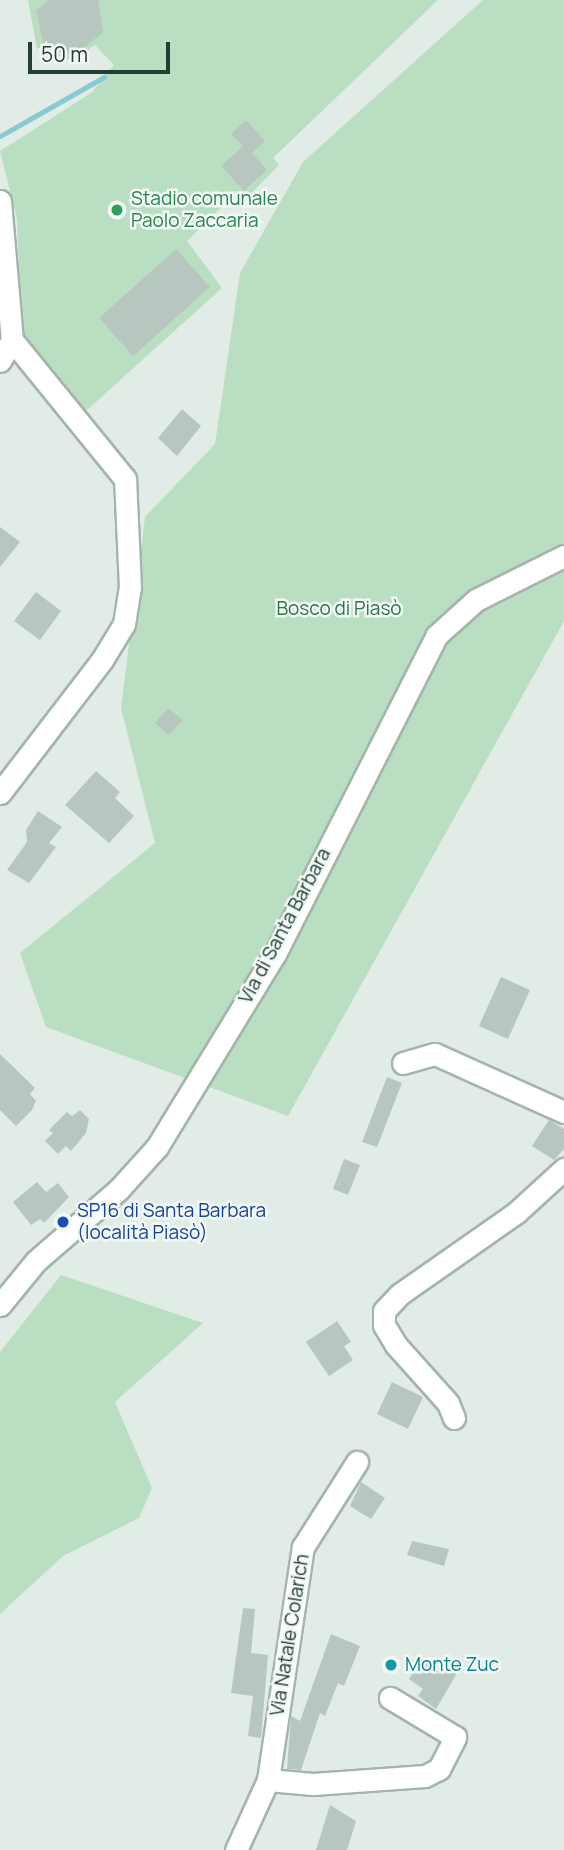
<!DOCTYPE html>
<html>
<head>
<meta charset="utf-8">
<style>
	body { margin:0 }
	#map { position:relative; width:564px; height:1850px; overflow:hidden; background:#e1ece7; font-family:Manrope,sans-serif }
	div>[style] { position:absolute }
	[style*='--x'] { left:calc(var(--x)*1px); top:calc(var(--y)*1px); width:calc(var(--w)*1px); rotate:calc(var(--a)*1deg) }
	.green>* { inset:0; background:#badec2 }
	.stream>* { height:5px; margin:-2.5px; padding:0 2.5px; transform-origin:2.5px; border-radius:2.5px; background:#88cad2 }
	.building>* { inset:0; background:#b7c7c0 }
	.roads { filter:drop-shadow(2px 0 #a4b4ae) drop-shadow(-2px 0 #a4b4ae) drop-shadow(0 2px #a4b4ae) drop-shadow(0 -2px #a4b4ae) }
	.minor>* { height:21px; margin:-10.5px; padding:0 10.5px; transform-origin:10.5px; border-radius:10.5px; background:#fff }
	.dots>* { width:19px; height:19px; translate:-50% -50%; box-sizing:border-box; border:4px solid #f2f8f5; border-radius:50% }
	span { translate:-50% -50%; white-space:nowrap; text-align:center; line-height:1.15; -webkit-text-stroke:5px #f2f8f5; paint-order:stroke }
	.leisure-label { font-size:19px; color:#27864d }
	.left { translate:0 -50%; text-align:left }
	.park-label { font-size:19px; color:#2b7544 }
	.street-label { font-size:19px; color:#213d34 }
	.transit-label { font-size:19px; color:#164399 }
	.culture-label { font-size:19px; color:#0d838f }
	.scale { position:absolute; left:28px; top:42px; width:142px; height:32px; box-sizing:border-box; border:4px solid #213d34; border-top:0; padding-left:9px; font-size:21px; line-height:24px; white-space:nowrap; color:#213d34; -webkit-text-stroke:5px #f2f8f5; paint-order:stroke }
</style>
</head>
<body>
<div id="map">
	<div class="green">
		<div style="clip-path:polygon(28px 0,438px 0,273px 158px,279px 165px,244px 201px,236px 193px,187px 241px,222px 288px,86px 411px,22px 338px,17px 219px,0 151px,91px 93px,114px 65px,95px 45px,74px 61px,37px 49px)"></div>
		<div style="clip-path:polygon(483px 0,564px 0,564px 621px,288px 1116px,46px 1027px,20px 953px,155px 843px,121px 708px,145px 517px,215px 444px,240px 273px,303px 162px)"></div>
		<div style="clip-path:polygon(61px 1275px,203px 1323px,115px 1402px,152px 1488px,139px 1518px,63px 1556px,0 1614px,0 1352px)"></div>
	</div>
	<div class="stream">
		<div style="--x:0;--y:136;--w:120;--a:-29.6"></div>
	</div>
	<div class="building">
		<div style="clip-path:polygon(48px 0,98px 0,103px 32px,76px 55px,44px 45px,36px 11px)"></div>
		<div style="clip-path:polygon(246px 120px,265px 141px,252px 153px,267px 170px,244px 191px,221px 166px,243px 146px,231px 134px)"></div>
		<div style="clip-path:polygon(176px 249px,210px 287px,133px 356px,99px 318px)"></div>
		<div style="clip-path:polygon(182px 409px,201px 426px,177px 456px,158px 438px)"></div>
		<div style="clip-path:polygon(0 527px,20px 542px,0 567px)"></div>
		<div style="clip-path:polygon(36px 592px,61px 611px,40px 640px,14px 621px)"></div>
		<div style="clip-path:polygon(168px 708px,183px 720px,169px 735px,155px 723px)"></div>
		<div style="clip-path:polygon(96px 771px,120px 792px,115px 798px,134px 816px,109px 843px,65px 805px)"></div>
		<div style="clip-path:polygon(38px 811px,62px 827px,49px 843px,56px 847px,29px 883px,7px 870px,27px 842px,26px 830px)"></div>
		<div style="clip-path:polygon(501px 977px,530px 990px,508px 1039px,479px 1026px)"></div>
		<div style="clip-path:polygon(0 1054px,35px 1088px,30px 1094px,36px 1101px,32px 1110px,16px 1126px,0 1110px)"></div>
		<div style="clip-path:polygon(387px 1077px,402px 1083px,377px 1147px,362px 1142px)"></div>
		<div style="clip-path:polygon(80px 1110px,89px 1119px,86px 1133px,71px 1151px,66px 1146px,58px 1154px,45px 1141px,53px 1133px,49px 1130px,67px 1112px,72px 1116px)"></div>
		<div style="clip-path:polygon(549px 1120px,564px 1129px,564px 1149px,554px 1160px,532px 1146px)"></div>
		<div style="clip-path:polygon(344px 1159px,360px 1165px,348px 1195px,333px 1189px)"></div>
		<div style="clip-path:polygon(37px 1182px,46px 1192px,58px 1183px,69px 1197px,44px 1223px,40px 1219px,31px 1225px,13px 1202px)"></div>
		<div style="clip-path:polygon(337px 1321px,351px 1342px,344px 1346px,353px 1360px,329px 1376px,306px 1342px)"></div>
		<div style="clip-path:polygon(392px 1382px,423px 1397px,408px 1429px,377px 1414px)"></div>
		<div style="clip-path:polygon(361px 1482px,385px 1498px,371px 1519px,350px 1506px)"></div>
		<div style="clip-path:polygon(412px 1541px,449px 1549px,444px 1566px,407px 1555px)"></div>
		<div style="clip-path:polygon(243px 1608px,255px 1609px,251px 1653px,268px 1655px,261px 1738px,248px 1736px,253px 1696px,231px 1693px)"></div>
		<div style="clip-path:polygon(331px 1634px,360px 1646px,344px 1686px,338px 1683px,325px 1716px,320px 1713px,301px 1770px,287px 1769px,291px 1716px,300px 1721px)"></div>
		<div style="clip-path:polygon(421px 1658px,439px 1671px,444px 1663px,457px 1673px,436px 1709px,418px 1696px,423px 1689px,409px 1679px)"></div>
		<div style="clip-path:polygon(330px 1805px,356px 1821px,347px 1850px,316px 1850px)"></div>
	</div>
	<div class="roads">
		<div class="minor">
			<div style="--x:0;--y:201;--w:140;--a:85.1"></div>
			<div style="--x:12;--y:340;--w:24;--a:120"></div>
			<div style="--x:0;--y:793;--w:168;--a:-52.5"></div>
			<div style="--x:102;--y:660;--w:42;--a:-58.6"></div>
			<div style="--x:124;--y:624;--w:36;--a:-81"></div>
			<div style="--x:130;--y:588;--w:109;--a:-92.6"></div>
			<div style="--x:125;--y:479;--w:179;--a:-129.1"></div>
			<div style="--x:403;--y:1063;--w:33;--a:-16"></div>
			<div style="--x:435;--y:1054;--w:141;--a:24.2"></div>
			<div style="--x:0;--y:1305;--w:57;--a:-50.7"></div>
			<div style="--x:36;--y:1261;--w:110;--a:-40.9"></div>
			<div style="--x:119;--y:1189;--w:57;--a:-47.9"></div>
			<div style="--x:157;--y:1147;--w:226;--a:-58.6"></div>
			<div style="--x:275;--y:954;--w:356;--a:-63.1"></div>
			<div style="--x:436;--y:636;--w:54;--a:-42"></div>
			<div style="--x:476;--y:600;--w:98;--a:-26.6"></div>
			<div style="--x:454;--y:1418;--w:16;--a:-112"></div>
			<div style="--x:448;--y:1403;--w:78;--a:-131.9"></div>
			<div style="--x:396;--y:1345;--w:23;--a:-121"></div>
			<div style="--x:384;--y:1325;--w:14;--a:-90"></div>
			<div style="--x:384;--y:1311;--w:23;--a:-47"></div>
			<div style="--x:400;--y:1294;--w:143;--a:-35"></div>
			<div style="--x:517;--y:1212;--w:64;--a:-42.5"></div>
			<div style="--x:268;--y:1780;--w:45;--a:5.1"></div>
			<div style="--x:313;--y:1784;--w:112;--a:-4.1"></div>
			<div style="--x:425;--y:1776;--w:16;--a:-27"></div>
			<div style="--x:439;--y:1769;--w:36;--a:-63"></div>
			<div style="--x:455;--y:1737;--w:76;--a:-149"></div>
			<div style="--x:236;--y:1850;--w:77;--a:-65.4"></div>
			<div style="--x:268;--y:1780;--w:236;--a:-81.5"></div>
			<div style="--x:303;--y:1547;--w:101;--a:-57.6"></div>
		</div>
	</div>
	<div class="dots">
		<div style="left:117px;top:210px;background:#2e9e5b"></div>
		<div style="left:63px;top:1222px;background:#1a4fb4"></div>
		<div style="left:391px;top:1665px;background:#0f9aa8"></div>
	</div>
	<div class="leisure-label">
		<span class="left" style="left:131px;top:210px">Stadio comunale<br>Paolo Zaccaria</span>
	</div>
	<div class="park-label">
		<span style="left:339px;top:609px">Bosco di Piasò</span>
	</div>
	<div class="street-label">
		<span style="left:285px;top:926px;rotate:-62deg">Via di Santa Barbara</span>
		<span style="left:290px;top:1635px;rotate:-81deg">Via Natale Colarich</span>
	</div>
	<div class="transit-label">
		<span class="left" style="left:77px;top:1222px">SP16 di Santa Barbara<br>(località Piasò)</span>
	</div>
	<div class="culture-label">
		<span class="left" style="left:405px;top:1665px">Monte Zuc</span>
	</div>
	<div class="scale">50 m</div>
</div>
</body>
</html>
